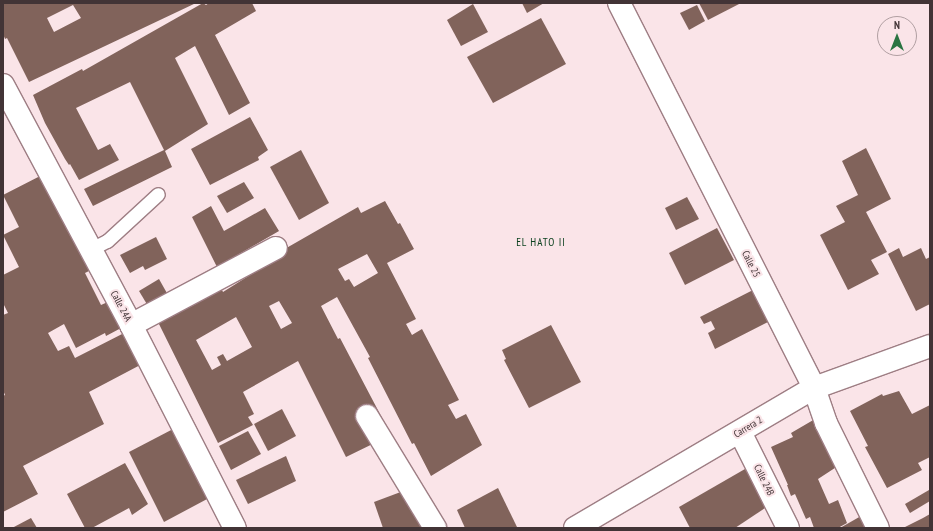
<!DOCTYPE html>
<html>
<head>
<meta charset="utf-8">
<style>
	body { margin:0 }
	#map { position:relative; width:933px; height:531px; overflow:hidden; background:#fae4e8; font-family:"PT Sans Narrow",sans-serif }
	div>[style] { position:absolute }
	[style*='--x'] { left:calc(var(--x)*1px); top:calc(var(--y)*1px); width:calc(var(--w)*1px); rotate:calc(var(--a)*1deg) }
	.building>* { inset:0; background:#81635b }
	.roads { filter:drop-shadow(1px 0 #9e7e84) drop-shadow(-1px 0 #9e7e84) drop-shadow(0 1px #9e7e84) drop-shadow(0 -1px #9e7e84) }
	.lane>* { height:13px; margin:-6.5px; padding:0 6.5px; transform-origin:6.5px; border-radius:6.5px; background:#fff }
	.street>* { height:22px; margin:-11px; padding:0 11px; transform-origin:11px; border-radius:11px; background:#fff }
	span { translate:-50% -50%; white-space:nowrap; text-align:center; line-height:1.15; -webkit-text-stroke:4px #fae4e8; paint-order:stroke }
	.street-label { font-size:10px; color:#423436 }
	.neighbourhood-label { font-size:11px; color:#0c411f; letter-spacing:1px }
	.frame { position:absolute; inset:0; border:4px solid #423436; pointer-events:none }
	.north { position:absolute; left:877px; top:16px; width:40px; height:40px; box-sizing:border-box; background:#fae4e8; border:1px solid #b09ea1; border-radius:50%; rotate:0deg; font-size:11px; font-weight:700; line-height:16px; text-align:center; color:#423436 }
	.north::after { content:''; display:block; margin:auto; width:14px; height:18px; background:#2a7442; clip-path:polygon(50% 0,100% 100%,50% 72%,0 100%) }
</style>
</head>
<body>
<div id="map">
	<div class="building">
		<div style="clip-path:polygon(evenodd,3px 3px,196px 3px,29px 82px,7px 38px,5px 39px,3px 34px,3px 3px,73px 5px,81px 18px,54px 32px,47px 18px,73px 5px)"></div>
		<div style="clip-path:polygon(203px 3px,206px 5px,209px 3px,252px 3px,256px 11px,215px 35px,250px 103px,229px 115px,195px 46px,175px 58px,208px 124px,165px 151px,172px 167px,93px 206px,84px 189px,164px 150px,130px 82px,76px 108px,98px 150px,110px 144px,119px 160px,79px 180px,70px 164px,69px 165px,65px 159px,45px 123px,33px 95px,82px 69px,83px 71px)"></div>
		<div style="clip-path:polygon(522px 3px,544px 3px,527px 13px)"></div>
		<div style="clip-path:polygon(699px 3px,741px 3px,708px 20px)"></div>
		<div style="clip-path:polygon(473px 4px,488px 32px,461px 46px,447px 20px)"></div>
		<div style="clip-path:polygon(697px 5px,705px 21px,689px 30px,680px 13px)"></div>
		<div style="clip-path:polygon(541px 18px,566px 64px,493px 103px,467px 57px)"></div>
		<div style="clip-path:polygon(250px 117px,268px 150px,258px 157px,259px 160px,210px 185px,191px 149px)"></div>
		<div style="clip-path:polygon(866px 148px,891px 199px,866px 212px,887px 252px,871px 260px,879px 274px,848px 290px,820px 235px,845px 222px,836px 206px,858px 195px,842px 161px)"></div>
		<div style="clip-path:polygon(301px 150px,329px 203px,299px 220px,270px 167px)"></div>
		<div style="clip-path:polygon(46px 173px,91px 270px,85px 273px,101px 305px,110px 301px,123px 327px,106px 336px,105px 333px,76px 348px,64px 324px,48px 333px,58px 351px,69px 346px,75px 358px,128px 331px,144px 363px,89px 392px,104px 424px,23px 466px,38px 494px,3px 512px,3px 396px,5px 395px,3px 390px,3px 315px,8px 313px,3px 303px,3px 275px,19px 267px,3px 235px,19px 227px,3px 195px)"></div>
		<div style="clip-path:polygon(244px 182px,254px 198px,227px 213px,217px 196px)"></div>
		<div style="clip-path:polygon(687px 197px,699px 219px,676px 230px,665px 208px)"></div>
		<div style="clip-path:polygon(evenodd,385px 201px,398px 224px,400px 223px,414px 249px,387px 263px,416px 319px,406px 324px,412px 335px,422px 329px,459px 400px,448px 405px,456px 419px,466px 414px,482px 445px,431px 476px,414px 443px,412px 444px,368px 358px,370px 357px,337px 297px,321px 306px,338px 339px,340px 338px,391px 435px,346px 457px,298px 361px,243px 392px,254px 414px,248px 417px,253px 425px,218px 443px,158px 322px,220px 286px,223px 292px,261px 268px,262px 262px,358px 207px,361px 213px,385px 201px,367px 254px,378px 273px,354px 287px,349px 279px,345px 281px,338px 269px,367px 254px,385px 201px,279px 301px,292px 323px,281px 329px,269px 306px,279px 301px,385px 201px,236px 317px,252px 347px,227px 361px,223px 354px,217px 357px,221px 365px,212px 370px,196px 340px,236px 317px)"></div>
		<div style="clip-path:polygon(211px 206px,224px 231px,265px 208px,279px 231px,217px 267px,192px 217px)"></div>
		<div style="clip-path:polygon(717px 228px,734px 260px,685px 285px,669px 253px)"></div>
		<div style="clip-path:polygon(156px 237px,167px 259px,145px 270px,143px 266px,130px 273px,120px 255px)"></div>
		<div style="clip-path:polygon(899px 248px,903px 257px,921px 248px,926px 259px,930px 257px,930px 304px,916px 311px,888px 254px)"></div>
		<div style="clip-path:polygon(159px 279px,168px 295px,148px 306px,139px 291px)"></div>
		<div style="clip-path:polygon(753px 290px,770px 321px,715px 349px,708px 333px,715px 329px,711px 321px,704px 324px,700px 317px)"></div>
		<div style="clip-path:polygon(551px 325px,581px 382px,529px 408px,504px 360px,506px 359px,502px 350px)"></div>
		<div style="clip-path:polygon(899px 391px,912px 414px,930px 405px,930px 457px,918px 463px,922px 470px,887px 488px,865px 447px,868px 446px,850px 411px,882px 394px,883px 396px)"></div>
		<div style="clip-path:polygon(282px 409px,296px 436px,268px 451px,254px 424px)"></div>
		<div style="clip-path:polygon(815px 419px,841px 464px,818px 479px,829px 504px,838px 500px,847px 523px,838px 528px,814px 528px,810px 517px,806px 519px,795px 494px,791px 496px,787px 485px,788px 485px,771px 447px,793px 437px,791px 433px)"></div>
		<div style="clip-path:polygon(175px 428px,209px 498px,164px 522px,129px 452px)"></div>
		<div style="clip-path:polygon(248px 431px,261px 454px,231px 470px,219px 446px)"></div>
		<div style="clip-path:polygon(286px 456px,296px 481px,248px 504px,236px 480px)"></div>
		<div style="clip-path:polygon(125px 463px,148px 504px,132px 515px,129px 508px,92px 528px,85px 528px,67px 494px)"></div>
		<div style="clip-path:polygon(745px 469px,768px 506px,735px 528px,690px 528px,679px 507px)"></div>
		<div style="clip-path:polygon(414px 487px,430px 528px,383px 528px,374px 502px)"></div>
		<div style="clip-path:polygon(498px 488px,517px 527px,465px 528px,457px 510px)"></div>
		<div style="clip-path:polygon(929px 490px,930px 501px,910px 513px,905px 504px)"></div>
		<div style="clip-path:polygon(868px 512px,876px 528px,840px 528px)"></div>
		<div style="clip-path:polygon(930px 514px,930px 528px,903px 528px,923px 518px)"></div>
		<div style="clip-path:polygon(31px 518px,37px 528px,12px 528px)"></div>
	</div>
	<div class="roads">
		<div class="lane">
			<div style="--x:91;--y:249;--w:18;--a:-27"></div>
			<div style="--x:107;--y:241;--w:69;--a:-42.7"></div>
		</div>
		<div class="street">
			<div style="--x:619;--y:3;--w:432;--a:63.1"></div>
			<div style="--x:814;--y:388;--w:37;--a:71"></div>
			<div style="--x:826;--y:423;--w:117;--a:63.7"></div>
			<div style="--x:3;--y:85;--w:272;--a:61.9"></div>
			<div style="--x:131;--y:325;--w:228;--a:62.9"></div>
			<div style="--x:131;--y:325;--w:164;--a:-28"></div>
			<div style="--x:367;--y:416;--w:131;--a:58.7"></div>
			<div style="--x:740;--y:432;--w:107;--a:63.4"></div>
			<div style="--x:575;--y:528;--w:277;--a:-30.4"></div>
			<div style="--x:814;--y:388;--w:123;--a:-19.9"></div>
		</div>
	</div>
	<div class="street-label">
		<span style="left:751px;top:264px;rotate:63deg">Calle 25</span>
		<span style="left:121px;top:306px;rotate:62deg">Calle 24A</span>
		<span style="left:748px;top:427px;rotate:-31deg">Carrera 2</span>
		<span style="left:764px;top:480px;rotate:64deg">Calle 24B</span>
	</div>
	<div class="neighbourhood-label">
		<span style="left:541px;top:242px">EL HATO II</span>
	</div>
	<div class="frame"></div>
	<div class="north">N</div>
</div>
</body>
</html>
